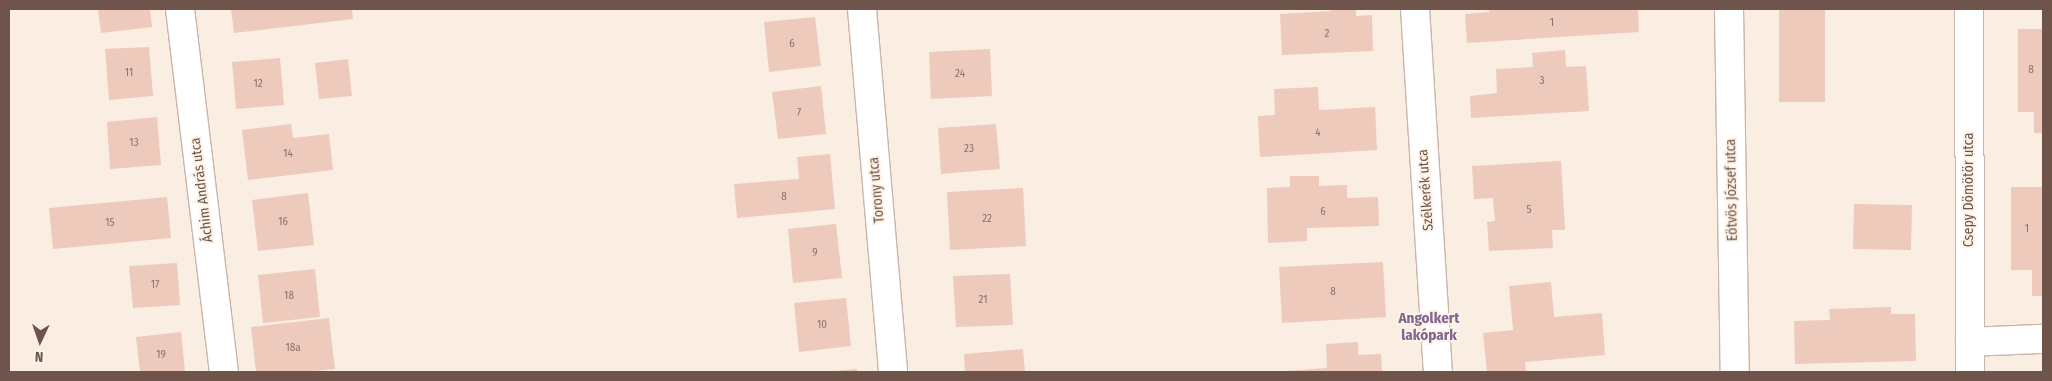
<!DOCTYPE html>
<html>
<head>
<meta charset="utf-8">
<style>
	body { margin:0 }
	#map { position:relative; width:2052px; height:381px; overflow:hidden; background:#faeee2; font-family:"Fira Sans Condensed",sans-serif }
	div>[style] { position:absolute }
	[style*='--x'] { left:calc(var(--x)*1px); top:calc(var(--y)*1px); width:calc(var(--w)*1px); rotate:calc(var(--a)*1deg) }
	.building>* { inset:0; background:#edcabc }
	.roads { filter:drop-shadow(1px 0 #c9b5aa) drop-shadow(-1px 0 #c9b5aa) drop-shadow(0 1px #c9b5aa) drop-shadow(0 -1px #c9b5aa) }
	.minor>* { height:28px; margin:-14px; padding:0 14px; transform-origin:14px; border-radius:14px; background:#fff }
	span { translate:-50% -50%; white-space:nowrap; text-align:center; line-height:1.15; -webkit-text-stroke:4px #fdf3e7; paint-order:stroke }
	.number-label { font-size:11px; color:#8e7267 }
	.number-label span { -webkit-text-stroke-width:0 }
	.street-label { font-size:14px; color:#6f544b }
	.neighbourhood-label { font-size:15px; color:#7f6692; font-weight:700 }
	.frame { position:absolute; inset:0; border:10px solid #6f544b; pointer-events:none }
	.north { position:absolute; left:15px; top:316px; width:50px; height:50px; -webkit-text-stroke:4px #fdf3e7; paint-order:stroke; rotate:183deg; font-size:14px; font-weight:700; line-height:20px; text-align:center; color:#6f544b }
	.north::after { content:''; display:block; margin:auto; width:18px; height:22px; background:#6f544b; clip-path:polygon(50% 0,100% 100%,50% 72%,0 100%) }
</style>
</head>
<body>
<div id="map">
	<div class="building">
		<div style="clip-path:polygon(98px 9px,150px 9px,152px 27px,101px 33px)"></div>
		<div style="clip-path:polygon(231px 9px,352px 9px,353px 19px,234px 33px)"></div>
		<div style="clip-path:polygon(1330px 9px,1356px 9px,1356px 16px,1372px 15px,1373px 51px,1282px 55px,1280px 14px,1331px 11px)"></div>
		<div style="clip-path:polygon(1489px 9px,1638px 9px,1639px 32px,1467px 43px,1465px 14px,1489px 12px)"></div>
		<div style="clip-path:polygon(1779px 9px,1825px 9px,1825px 102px,1779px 102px)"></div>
		<div style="clip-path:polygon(815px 17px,821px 66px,769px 72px,764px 22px)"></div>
		<div style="clip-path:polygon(2018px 29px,2043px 29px,2043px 133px,2034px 133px,2034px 112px,2018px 112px)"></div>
		<div style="clip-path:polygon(149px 47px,153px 96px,109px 100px,105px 49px)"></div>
		<div style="clip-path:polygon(990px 49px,992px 96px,931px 99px,929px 52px)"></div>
		<div style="clip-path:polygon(1565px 50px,1566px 67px,1586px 66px,1589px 111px,1471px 118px,1470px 96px,1497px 93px,1496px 69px,1533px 67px,1532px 53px)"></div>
		<div style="clip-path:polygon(280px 58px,284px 105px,236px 109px,232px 62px)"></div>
		<div style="clip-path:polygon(348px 59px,352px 96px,319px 99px,315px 63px)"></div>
		<div style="clip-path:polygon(821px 86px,826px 134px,778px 139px,772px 92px)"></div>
		<div style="clip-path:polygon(1318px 87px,1319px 110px,1375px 107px,1377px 150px,1260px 157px,1258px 116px,1275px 115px,1274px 89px)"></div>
		<div style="clip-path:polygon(157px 117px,161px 165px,110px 169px,107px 122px)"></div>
		<div style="clip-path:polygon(291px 124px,293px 138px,329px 134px,333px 170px,248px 180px,242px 130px)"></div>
		<div style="clip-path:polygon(996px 124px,1000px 169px,941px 174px,938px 128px)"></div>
		<div style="clip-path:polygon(830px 154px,835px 209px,737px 218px,734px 184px,799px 179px,797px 157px)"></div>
		<div style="clip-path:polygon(1561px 161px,1565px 230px,1552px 230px,1553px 248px,1489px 251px,1487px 222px,1495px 221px,1493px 198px,1474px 199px,1472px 166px)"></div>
		<div style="clip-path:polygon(1290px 176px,1319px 176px,1319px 186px,1347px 185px,1347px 198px,1378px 197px,1379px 226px,1307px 228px,1307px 241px,1268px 243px,1267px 188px,1290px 187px)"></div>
		<div style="clip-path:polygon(2011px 187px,2043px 187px,2043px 296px,2032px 296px,2032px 270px,2011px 270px)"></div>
		<div style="clip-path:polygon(1023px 188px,1026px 246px,950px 250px,947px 192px)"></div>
		<div style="clip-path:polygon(308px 193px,314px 245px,258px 251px,252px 200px)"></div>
		<div style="clip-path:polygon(167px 197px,171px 238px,53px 249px,49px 208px)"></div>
		<div style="clip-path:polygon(1854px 204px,1912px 205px,1911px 250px,1853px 249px)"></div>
		<div style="clip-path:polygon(836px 224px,842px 278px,793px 283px,788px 229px)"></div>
		<div style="clip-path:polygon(1383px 262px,1386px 317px,1282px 323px,1279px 267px)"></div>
		<div style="clip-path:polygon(177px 263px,180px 305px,133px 308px,129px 266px)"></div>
		<div style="clip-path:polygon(315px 269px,320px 317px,263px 323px,258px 275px)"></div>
		<div style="clip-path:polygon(1010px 274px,1013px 325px,956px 327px,953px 276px)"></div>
		<div style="clip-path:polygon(1551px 282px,1554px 317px,1602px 313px,1605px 355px,1525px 362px,1526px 371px,1487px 372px,1483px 333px,1513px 330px,1509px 286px)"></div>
		<div style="clip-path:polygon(846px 298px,851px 346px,799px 352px,794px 303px)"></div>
		<div style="clip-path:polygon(1891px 307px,1891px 314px,1915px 314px,1916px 361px,1795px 364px,1794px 321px,1830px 320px,1829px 309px)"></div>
		<div style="clip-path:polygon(329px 318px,335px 369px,305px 372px,256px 372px,251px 327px)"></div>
		<div style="clip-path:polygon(181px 332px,185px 372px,140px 372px,136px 337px)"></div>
		<div style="clip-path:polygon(1358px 342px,1358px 355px,1381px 354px,1382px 372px,1273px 372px,1327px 368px,1326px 344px)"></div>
		<div style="clip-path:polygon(1023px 349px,1025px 372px,965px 372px,964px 354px)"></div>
		<div style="clip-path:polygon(857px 369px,857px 372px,834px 372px,834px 371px)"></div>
	</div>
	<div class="roads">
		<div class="minor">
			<div style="--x:180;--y:9;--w:366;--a:83.1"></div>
			<div style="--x:862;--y:9;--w:364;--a:85.1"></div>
			<div style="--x:1415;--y:9;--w:364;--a:86.4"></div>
			<div style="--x:1729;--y:9;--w:363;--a:89.1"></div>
			<div style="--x:1969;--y:9;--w:363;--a:89.8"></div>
			<div style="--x:1970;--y:342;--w:73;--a:-2.4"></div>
		</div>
	</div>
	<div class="number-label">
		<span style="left:1552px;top:23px">1</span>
		<span style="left:1327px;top:34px">2</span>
		<span style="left:792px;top:44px">6</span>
		<span style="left:2031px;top:70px">8</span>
		<span style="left:129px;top:73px">11</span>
		<span style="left:960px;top:74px">24</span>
		<span style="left:1542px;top:81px">3</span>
		<span style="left:258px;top:84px">12</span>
		<span style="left:799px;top:113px">7</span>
		<span style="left:1318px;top:133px">4</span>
		<span style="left:134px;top:143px">13</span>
		<span style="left:969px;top:149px">23</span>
		<span style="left:288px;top:154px">14</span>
		<span style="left:784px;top:197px">8</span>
		<span style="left:1529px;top:210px">5</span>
		<span style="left:1323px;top:212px">6</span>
		<span style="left:987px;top:219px">22</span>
		<span style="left:283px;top:222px">16</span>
		<span style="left:110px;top:223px">15</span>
		<span style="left:2027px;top:229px">1</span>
		<span style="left:815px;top:253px">9</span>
		<span style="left:155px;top:285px">17</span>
		<span style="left:1333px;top:292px">8</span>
		<span style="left:289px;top:296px">18</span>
		<span style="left:983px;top:300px">21</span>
		<span style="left:822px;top:325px">10</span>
		<span style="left:293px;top:348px">18a</span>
		<span style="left:161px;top:355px">19</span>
	</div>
	<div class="street-label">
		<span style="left:202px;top:190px;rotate:-97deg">Áchim András utca</span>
		<span style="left:877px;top:190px;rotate:-95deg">Torony utca</span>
		<span style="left:1426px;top:190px;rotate:-94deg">Szélkerék utca</span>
		<span style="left:1732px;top:190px;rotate:-91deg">Eötvös József utca</span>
		<span style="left:1969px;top:190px;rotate:-90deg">Csepy Dömötör utca</span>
	</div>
	<div class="neighbourhood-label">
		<span style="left:1429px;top:327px">Angolkert<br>lakópark</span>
	</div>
	<div class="frame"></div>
	<div class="north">N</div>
</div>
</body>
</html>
